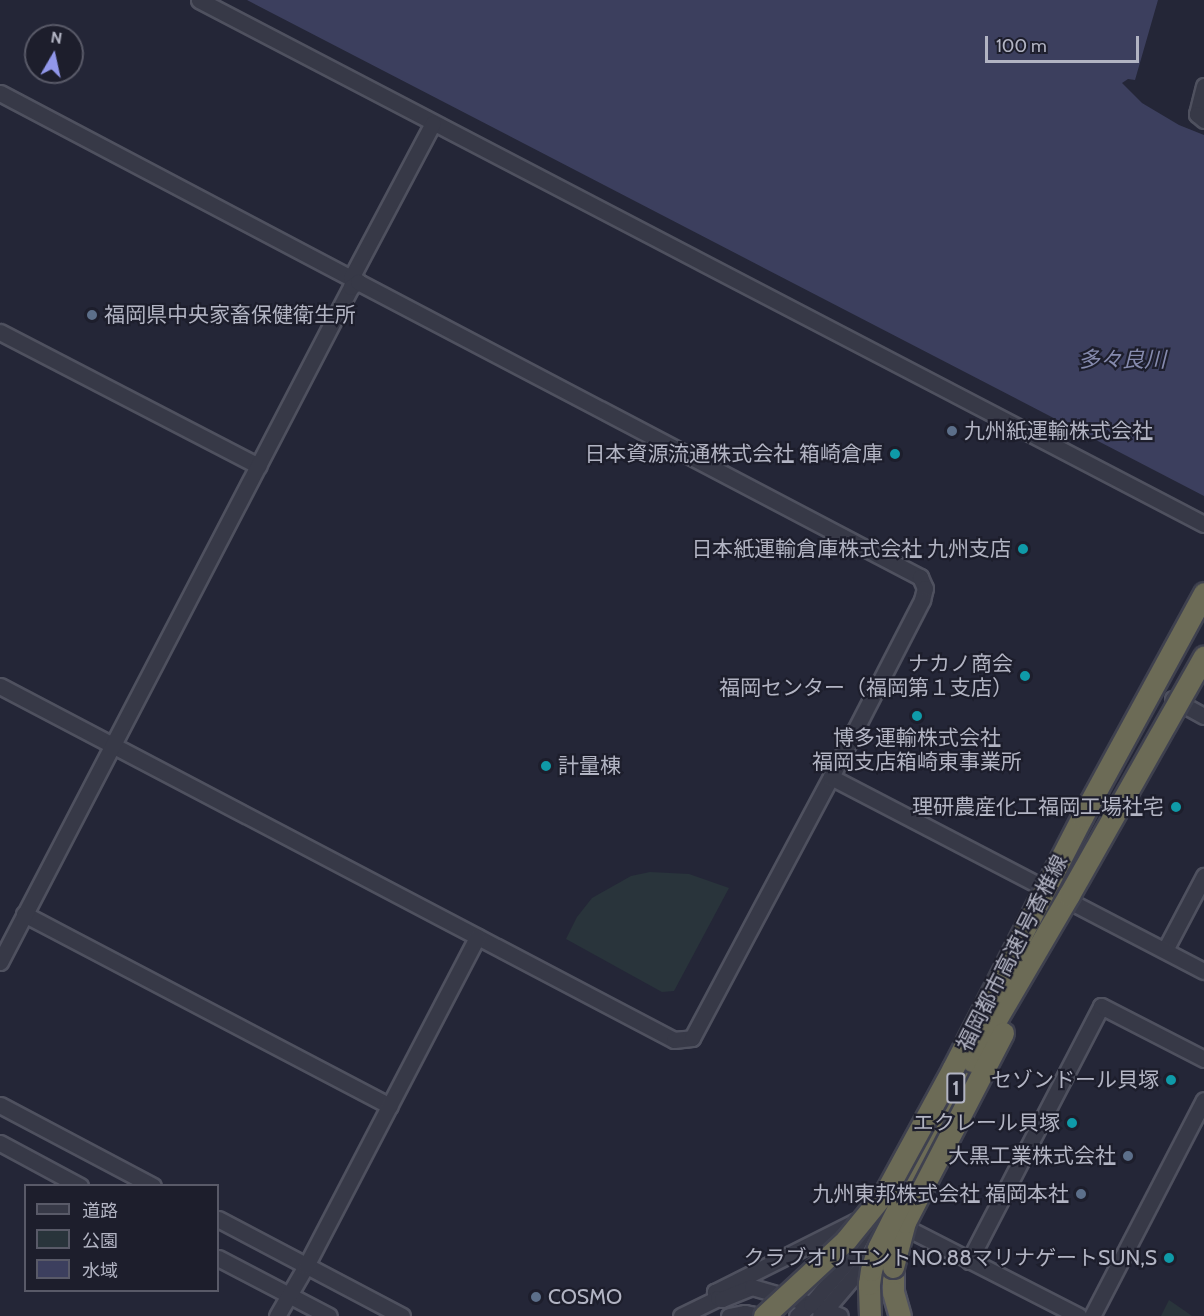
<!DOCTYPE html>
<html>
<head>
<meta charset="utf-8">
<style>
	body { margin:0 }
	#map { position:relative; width:1204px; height:1316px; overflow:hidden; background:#242637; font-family:Cabin,"Noto Sans JP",sans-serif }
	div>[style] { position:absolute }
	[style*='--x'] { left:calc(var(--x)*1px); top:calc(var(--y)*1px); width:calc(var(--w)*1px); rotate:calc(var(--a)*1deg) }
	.green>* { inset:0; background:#29343b }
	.water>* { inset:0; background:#3c3f5e }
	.roads { filter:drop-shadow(2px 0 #4f515f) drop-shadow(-2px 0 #4f515f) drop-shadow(0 2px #4f515f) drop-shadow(0 -2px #4f515f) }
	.minor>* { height:15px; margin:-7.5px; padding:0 7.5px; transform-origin:7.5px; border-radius:7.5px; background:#373947 }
	.highway>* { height:21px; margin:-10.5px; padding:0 10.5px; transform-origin:10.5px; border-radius:10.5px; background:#6c6b56 }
	.bridges { filter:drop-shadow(2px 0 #3f414f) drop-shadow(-2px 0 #3f414f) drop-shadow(0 2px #3f414f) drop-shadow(0 -2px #3f414f) }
	.highway-bridge>* { height:21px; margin:-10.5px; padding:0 10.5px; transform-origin:10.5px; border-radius:10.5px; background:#6c6b56 }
	.dots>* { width:16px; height:16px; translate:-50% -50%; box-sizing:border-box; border:3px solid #1d1e2c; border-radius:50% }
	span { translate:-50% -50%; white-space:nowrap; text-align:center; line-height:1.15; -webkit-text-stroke:4.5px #1d1e2c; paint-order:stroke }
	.shield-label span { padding:2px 4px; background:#1d1e2c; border:2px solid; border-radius:4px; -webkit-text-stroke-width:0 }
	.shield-label { font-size:20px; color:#b2b4c3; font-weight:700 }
	.poi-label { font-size:21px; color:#b2b4c3 }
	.left { translate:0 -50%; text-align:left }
	.right { translate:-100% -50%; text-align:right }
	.street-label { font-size:21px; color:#b2b4c3 }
	.water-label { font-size:22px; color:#858aad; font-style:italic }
	.legend { position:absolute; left:24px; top:1184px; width:195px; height:108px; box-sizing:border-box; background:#1d1e2c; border:2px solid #595a68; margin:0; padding:8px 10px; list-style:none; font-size:18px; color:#b2b4c3 }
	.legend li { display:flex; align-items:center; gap:12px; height:30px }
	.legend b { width:30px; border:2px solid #595a68 }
	.north { position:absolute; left:24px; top:24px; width:60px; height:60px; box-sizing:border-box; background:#1d1e2c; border:2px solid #595a68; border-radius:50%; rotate:9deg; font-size:16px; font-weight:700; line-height:24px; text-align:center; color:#b2b4c3 }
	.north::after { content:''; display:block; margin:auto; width:21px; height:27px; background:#9197ea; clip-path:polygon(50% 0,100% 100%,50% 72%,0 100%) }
	.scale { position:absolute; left:985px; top:36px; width:154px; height:27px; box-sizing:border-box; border:3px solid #b2b4c3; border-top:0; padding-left:8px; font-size:18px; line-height:21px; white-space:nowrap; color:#b2b4c3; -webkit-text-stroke:4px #1d1e2c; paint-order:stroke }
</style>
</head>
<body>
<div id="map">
	<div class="green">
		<div style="clip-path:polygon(650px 872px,689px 874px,729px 888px,674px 991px,662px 992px,566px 939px,577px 917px,592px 898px,631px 876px)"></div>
		<div style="clip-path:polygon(1169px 1300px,1185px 1311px,1192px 1316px,1161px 1316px)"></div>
	</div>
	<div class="water">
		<div style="clip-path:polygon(247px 0,1158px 0,1135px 80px,1128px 79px,1122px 83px,1142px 103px,1179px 125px,1204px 135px,1204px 496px)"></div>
	</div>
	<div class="roads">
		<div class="minor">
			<div style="--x:199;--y:0;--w:1133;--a:27.54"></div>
			<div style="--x:1204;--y:86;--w:29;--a:104"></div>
			<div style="--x:1197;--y:114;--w:9;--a:41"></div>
			<div style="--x:0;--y:93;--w:405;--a:27.8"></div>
			<div style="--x:351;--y:278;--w:175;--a:-62.1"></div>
			<div style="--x:0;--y:332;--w:291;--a:27.4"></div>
			<div style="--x:0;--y:686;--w:761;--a:27.71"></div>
			<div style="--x:674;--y:1040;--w:18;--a:-6"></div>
			<div style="--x:692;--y:1038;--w:296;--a:-62"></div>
			<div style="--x:1173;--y:699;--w:35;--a:29"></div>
			<div style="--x:24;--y:914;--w:413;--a:27.7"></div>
			<div style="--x:1165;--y:950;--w:84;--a:-62.2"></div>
			<div style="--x:0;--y:962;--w:761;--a:-62.53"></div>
			<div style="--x:351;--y:287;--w:9;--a:-36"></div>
			<div style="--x:358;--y:282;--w:635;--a:27.7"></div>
			<div style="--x:920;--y:577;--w:12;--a:66"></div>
			<div style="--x:925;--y:588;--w:12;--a:104"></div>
			<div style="--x:922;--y:600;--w:199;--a:117.2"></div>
			<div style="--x:831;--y:777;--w:420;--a:27.5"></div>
			<div style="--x:0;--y:1105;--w:173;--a:27.9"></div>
			<div style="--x:0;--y:1143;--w:91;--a:28.3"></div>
			<div style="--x:218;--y:1219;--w:208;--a:27.8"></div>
			<div style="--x:897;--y:1223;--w:204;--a:27.1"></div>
			<div style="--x:218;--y:1258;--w:125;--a:27.6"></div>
			<div style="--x:969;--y:1261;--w:287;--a:-62.6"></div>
			<div style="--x:1101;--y:1006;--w:116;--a:27.2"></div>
			<div style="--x:718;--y:1298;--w:7;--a:-117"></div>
			<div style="--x:715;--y:1292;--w:162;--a:-26.7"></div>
			<div style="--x:277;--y:1316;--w:58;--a:-59.9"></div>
			<div style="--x:306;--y:1266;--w:371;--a:-62.5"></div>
			<div style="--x:681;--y:1316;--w:41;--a:-25.9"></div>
			<div style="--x:718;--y:1298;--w:4;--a:14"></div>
			<div style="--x:722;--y:1299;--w:32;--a:-22"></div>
			<div style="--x:752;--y:1287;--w:61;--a:16.1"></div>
			<div style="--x:811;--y:1304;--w:31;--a:22"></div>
			<div style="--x:729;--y:1316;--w:16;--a:-11"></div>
			<div style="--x:745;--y:1313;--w:16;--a:11"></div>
			<div style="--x:797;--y:1316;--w:18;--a:-41"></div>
			<div style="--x:811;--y:1304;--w:59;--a:-49.8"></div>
			<div style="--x:849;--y:1259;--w:40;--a:-62"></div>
			<div style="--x:820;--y:1316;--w:79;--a:-49.6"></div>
			<div style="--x:1092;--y:1316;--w:243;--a:-62.6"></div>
		</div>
		<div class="highway">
			<div style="--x:905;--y:1194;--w:166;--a:-62"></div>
			<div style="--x:893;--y:1267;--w:25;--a:90"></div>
			<div style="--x:893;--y:1292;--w:25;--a:74"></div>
		</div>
	</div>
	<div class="bridges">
		<div class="highway-bridge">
			<div style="--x:972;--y:1061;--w:192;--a:-59.7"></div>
			<div style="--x:1069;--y:895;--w:274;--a:-60.5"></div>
			<div style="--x:893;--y:1267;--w:47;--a:-75.1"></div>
			<div style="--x:905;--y:1222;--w:213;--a:-62.6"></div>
			<div style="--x:764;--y:1316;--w:112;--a:-42.8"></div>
			<div style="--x:846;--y:1240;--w:63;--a:-50.8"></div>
			<div style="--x:886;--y:1191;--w:140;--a:-61.4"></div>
			<div style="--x:953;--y:1068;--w:282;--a:-62.8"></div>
			<div style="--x:1082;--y:817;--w:255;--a:-61.4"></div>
			<div style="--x:870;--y:1316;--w:32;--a:-92"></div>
			<div style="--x:869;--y:1284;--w:14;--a:-82"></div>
			<div style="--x:871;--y:1270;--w:23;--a:-72"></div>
			<div style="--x:878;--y:1248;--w:47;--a:-63.4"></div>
		</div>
	</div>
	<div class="dots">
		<div style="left:92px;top:315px;background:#5c6f8a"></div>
		<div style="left:952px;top:431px;background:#5c6f8a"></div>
		<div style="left:895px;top:454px;background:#0f9aa8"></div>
		<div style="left:1023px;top:549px;background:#0f9aa8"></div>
		<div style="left:1025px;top:676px;background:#0f9aa8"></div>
		<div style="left:917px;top:716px;background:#0f9aa8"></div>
		<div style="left:546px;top:766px;background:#0f9aa8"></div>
		<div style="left:1176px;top:807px;background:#0f9aa8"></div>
		<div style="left:1171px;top:1080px;background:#0f9aa8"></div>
		<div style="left:1072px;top:1123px;background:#0f9aa8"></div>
		<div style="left:1128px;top:1156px;background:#5c6f8a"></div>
		<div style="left:1081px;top:1194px;background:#5c6f8a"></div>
		<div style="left:1169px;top:1258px;background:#0f9aa8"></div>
		<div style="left:536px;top:1297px;background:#5c6f8a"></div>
	</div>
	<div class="shield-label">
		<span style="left:956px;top:1088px">1</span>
	</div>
	<div class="poi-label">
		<span class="left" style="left:104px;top:315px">福岡県中央家畜保健衛生所</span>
		<span class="left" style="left:964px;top:431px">九州紙運輸株式会社</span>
		<span class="right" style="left:883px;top:454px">日本資源流通株式会社 箱崎倉庫</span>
		<span class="right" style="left:1011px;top:549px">日本紙運輸倉庫株式会社 九州支店</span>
		<span class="right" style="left:1013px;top:676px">ナカノ商会<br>福岡センター（福岡第１支店）</span>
		<span style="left:917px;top:750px">博多運輸株式会社<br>福岡支店箱崎東事業所</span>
		<span class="left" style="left:558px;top:766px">計量棟</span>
		<span class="right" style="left:1164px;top:807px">理研農産化工福岡工場社宅</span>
		<span class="right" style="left:1159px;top:1080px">セゾンドール貝塚</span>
		<span class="right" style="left:1060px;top:1123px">エクレール貝塚</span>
		<span class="right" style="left:1116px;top:1156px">大黒工業株式会社</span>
		<span class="right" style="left:1069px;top:1194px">九州東邦株式会社 福岡本社</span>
		<span class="right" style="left:1157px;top:1258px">クラブオリエントNO.88マリナゲートSUN,S</span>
		<span class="left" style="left:548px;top:1297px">COSMO</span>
	</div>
	<div class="street-label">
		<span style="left:1012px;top:953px;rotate:-63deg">福岡都市高速1号香椎線</span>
	</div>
	<div class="water-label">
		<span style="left:1122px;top:360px">多々良川</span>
	</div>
	<ul class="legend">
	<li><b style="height:8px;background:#373947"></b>道路</li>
	<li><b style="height:16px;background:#29343b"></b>公園</li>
	<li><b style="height:16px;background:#3c3f5e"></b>水域</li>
	</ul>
	<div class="north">N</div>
	<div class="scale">100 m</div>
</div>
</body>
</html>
